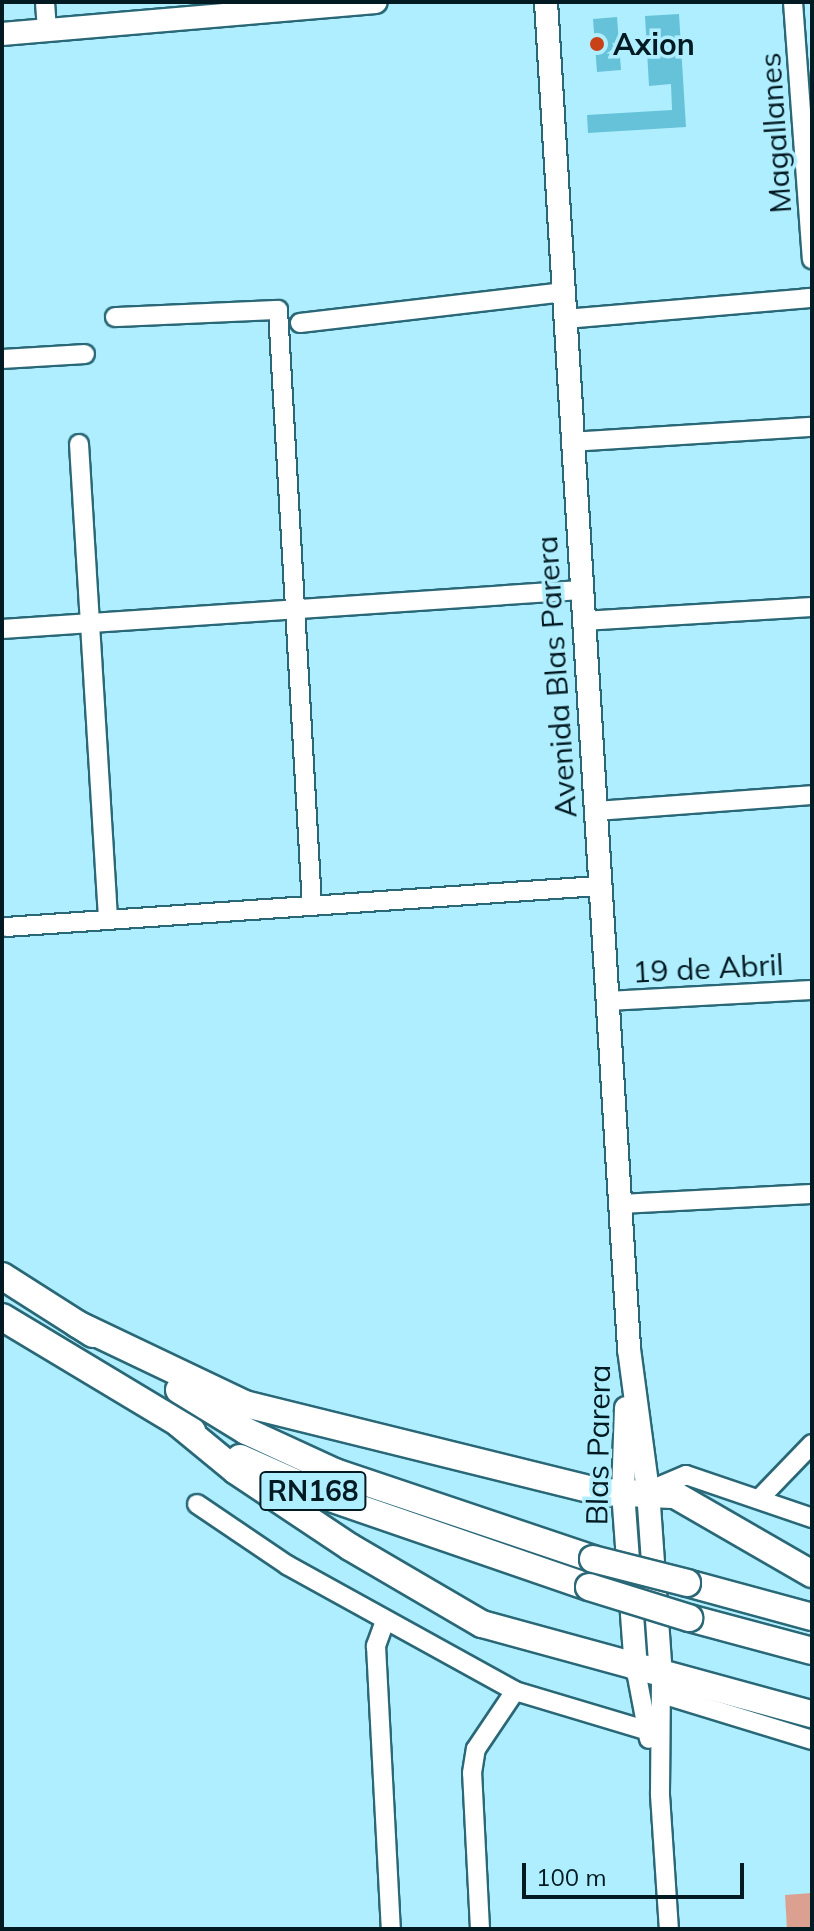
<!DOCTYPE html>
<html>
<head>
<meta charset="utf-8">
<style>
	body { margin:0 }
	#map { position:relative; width:814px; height:1931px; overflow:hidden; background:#afeeff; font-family:Mulish,sans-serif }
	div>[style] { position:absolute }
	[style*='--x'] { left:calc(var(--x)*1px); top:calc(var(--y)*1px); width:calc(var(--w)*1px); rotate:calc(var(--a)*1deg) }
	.green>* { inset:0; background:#dba090 }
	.building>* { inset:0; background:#66c2d9 }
	.roads { filter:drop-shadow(2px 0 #2a6877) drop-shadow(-2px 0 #2a6877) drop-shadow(0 2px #2a6877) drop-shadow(0 -2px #2a6877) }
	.minor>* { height:18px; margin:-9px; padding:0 9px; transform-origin:9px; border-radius:9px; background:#fff }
	.major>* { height:22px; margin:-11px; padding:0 11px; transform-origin:11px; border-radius:11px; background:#fff }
	.highway>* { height:26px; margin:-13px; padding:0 13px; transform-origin:13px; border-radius:13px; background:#fff }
	.bridges { filter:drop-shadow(2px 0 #2a6877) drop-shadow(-2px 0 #2a6877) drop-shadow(0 2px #2a6877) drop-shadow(0 -2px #2a6877) }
	.highway-bridge>* { height:26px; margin:-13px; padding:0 13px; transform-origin:13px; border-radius:13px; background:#fff }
	.dots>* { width:22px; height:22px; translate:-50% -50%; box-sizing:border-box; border:4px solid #afeeff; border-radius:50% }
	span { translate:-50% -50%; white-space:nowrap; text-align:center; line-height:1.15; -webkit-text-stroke:7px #afeeff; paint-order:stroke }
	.shield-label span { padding:2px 6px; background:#afeeff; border:2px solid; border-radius:6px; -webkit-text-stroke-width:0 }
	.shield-label { font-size:28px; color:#021a21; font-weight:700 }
	.poi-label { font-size:30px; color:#021a21; font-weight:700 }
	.left { translate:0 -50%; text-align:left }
	.street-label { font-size:30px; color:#021a21 }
	.frame { position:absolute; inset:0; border:4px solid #021a21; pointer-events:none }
	.scale { position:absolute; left:522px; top:1863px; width:222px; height:36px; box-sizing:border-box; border:4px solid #021a21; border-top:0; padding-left:10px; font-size:24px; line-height:28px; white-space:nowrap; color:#021a21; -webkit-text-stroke:6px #afeeff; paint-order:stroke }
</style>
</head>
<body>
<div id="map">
	<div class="green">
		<div style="clip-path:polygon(812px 1893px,812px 1929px,787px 1929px,785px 1895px)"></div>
	</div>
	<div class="building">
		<div style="clip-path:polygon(679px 14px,686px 127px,588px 133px,587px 115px,672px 110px,671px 84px,649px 86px,645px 16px)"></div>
		<div style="clip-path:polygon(617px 17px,621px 70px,597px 72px,593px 19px)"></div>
	</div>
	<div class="roads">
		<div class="minor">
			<div style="--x:45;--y:2;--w:28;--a:86"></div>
			<div style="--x:793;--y:2;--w:258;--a:85.8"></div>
			<div style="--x:115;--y:317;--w:163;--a:-2.5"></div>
			<div style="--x:278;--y:310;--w:596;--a:86.73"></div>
			<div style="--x:565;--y:319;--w:248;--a:-4.9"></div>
			<div style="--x:300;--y:323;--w:264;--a:-6.7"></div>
			<div style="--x:2;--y:359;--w:83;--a:-3.4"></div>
			<div style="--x:571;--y:442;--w:241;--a:-3.6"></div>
			<div style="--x:79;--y:444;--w:476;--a:86.5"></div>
			<div style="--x:583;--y:621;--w:229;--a:-3.5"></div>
			<div style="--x:2;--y:629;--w:580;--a:-3.85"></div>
			<div style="--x:595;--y:811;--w:218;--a:-4.2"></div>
			<div style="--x:6;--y:927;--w:594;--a:-3.96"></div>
			<div style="--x:607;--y:1001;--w:205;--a:-3.1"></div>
			<div style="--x:620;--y:1204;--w:192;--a:-3"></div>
			<div style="--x:648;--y:1491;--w:41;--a:-22.8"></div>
			<div style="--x:686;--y:1475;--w:133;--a:18.8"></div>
			<div style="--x:760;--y:1498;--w:75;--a:-46.1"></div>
			<div style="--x:197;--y:1504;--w:109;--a:34.1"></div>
			<div style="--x:287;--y:1565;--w:260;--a:28.9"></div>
			<div style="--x:515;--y:1691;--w:139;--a:16.7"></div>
			<div style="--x:385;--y:1621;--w:27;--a:110"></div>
			<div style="--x:376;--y:1646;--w:283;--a:87"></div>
			<div style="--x:636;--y:1671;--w:69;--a:79.2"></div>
			<div style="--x:661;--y:1677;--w:118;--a:90.5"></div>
			<div style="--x:660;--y:1795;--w:134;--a:86.2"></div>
			<div style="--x:662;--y:1694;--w:157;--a:17"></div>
			<div style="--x:480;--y:1929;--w:156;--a:-92.9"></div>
			<div style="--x:472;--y:1773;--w:24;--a:-81"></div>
			<div style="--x:476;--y:1749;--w:70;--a:-56.1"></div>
		</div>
		<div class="major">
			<div style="--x:546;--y:2;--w:1350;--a:86.47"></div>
			<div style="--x:629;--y:1349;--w:143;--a:82.4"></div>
			<div style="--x:648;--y:1491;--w:186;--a:86"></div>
			<div style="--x:2;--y:34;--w:375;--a:-4.9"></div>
			<div style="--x:626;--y:1408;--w:84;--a:92"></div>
			<div style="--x:623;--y:1492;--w:179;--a:85.8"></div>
		</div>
		<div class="highway">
			<div style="--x:2;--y:1276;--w:108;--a:32.5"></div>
			<div style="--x:2;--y:1317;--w:222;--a:31"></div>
			<div style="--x:77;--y:1324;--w:186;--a:25.5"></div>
			<div style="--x:245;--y:1404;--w:366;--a:13.9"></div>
			<div style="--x:600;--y:1492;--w:75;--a:2.3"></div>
			<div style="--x:675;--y:1495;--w:158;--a:30"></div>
			<div style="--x:179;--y:1390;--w:79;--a:31.5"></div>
			<div style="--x:246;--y:1431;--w:98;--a:24.7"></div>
			<div style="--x:335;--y:1472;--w:272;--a:18.6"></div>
			<div style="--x:179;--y:1424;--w:74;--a:39.5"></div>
			<div style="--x:236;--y:1471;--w:137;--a:33.7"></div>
			<div style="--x:350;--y:1547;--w:153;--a:30.3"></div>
			<div style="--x:482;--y:1624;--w:342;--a:15.3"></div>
			<div style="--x:240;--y:1458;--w:98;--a:24"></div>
			<div style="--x:330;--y:1498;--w:274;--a:19"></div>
			<div style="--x:687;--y:1583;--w:130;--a:15.2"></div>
			<div style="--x:689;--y:1618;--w:127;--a:15"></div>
		</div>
	</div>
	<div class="bridges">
		<div class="highway-bridge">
			<div style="--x:593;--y:1559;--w:97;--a:14.3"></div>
			<div style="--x:589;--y:1587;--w:105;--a:17.2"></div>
		</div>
	</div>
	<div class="dots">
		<div style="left:597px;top:44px;background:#c94117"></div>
	</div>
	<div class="shield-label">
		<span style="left:313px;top:1491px">RN168</span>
	</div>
	<div class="poi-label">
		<span class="left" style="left:613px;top:44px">Axion</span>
	</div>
	<div class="street-label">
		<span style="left:775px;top:133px;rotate:-94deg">Magallanes</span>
		<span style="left:556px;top:677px;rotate:-94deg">Avenida Blas Parera</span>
		<span style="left:708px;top:968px;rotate:-3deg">19 de Abril</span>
		<span style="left:598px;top:1445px;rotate:-89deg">Blas Parera</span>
	</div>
	<div class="frame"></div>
	<div class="scale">100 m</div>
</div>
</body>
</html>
